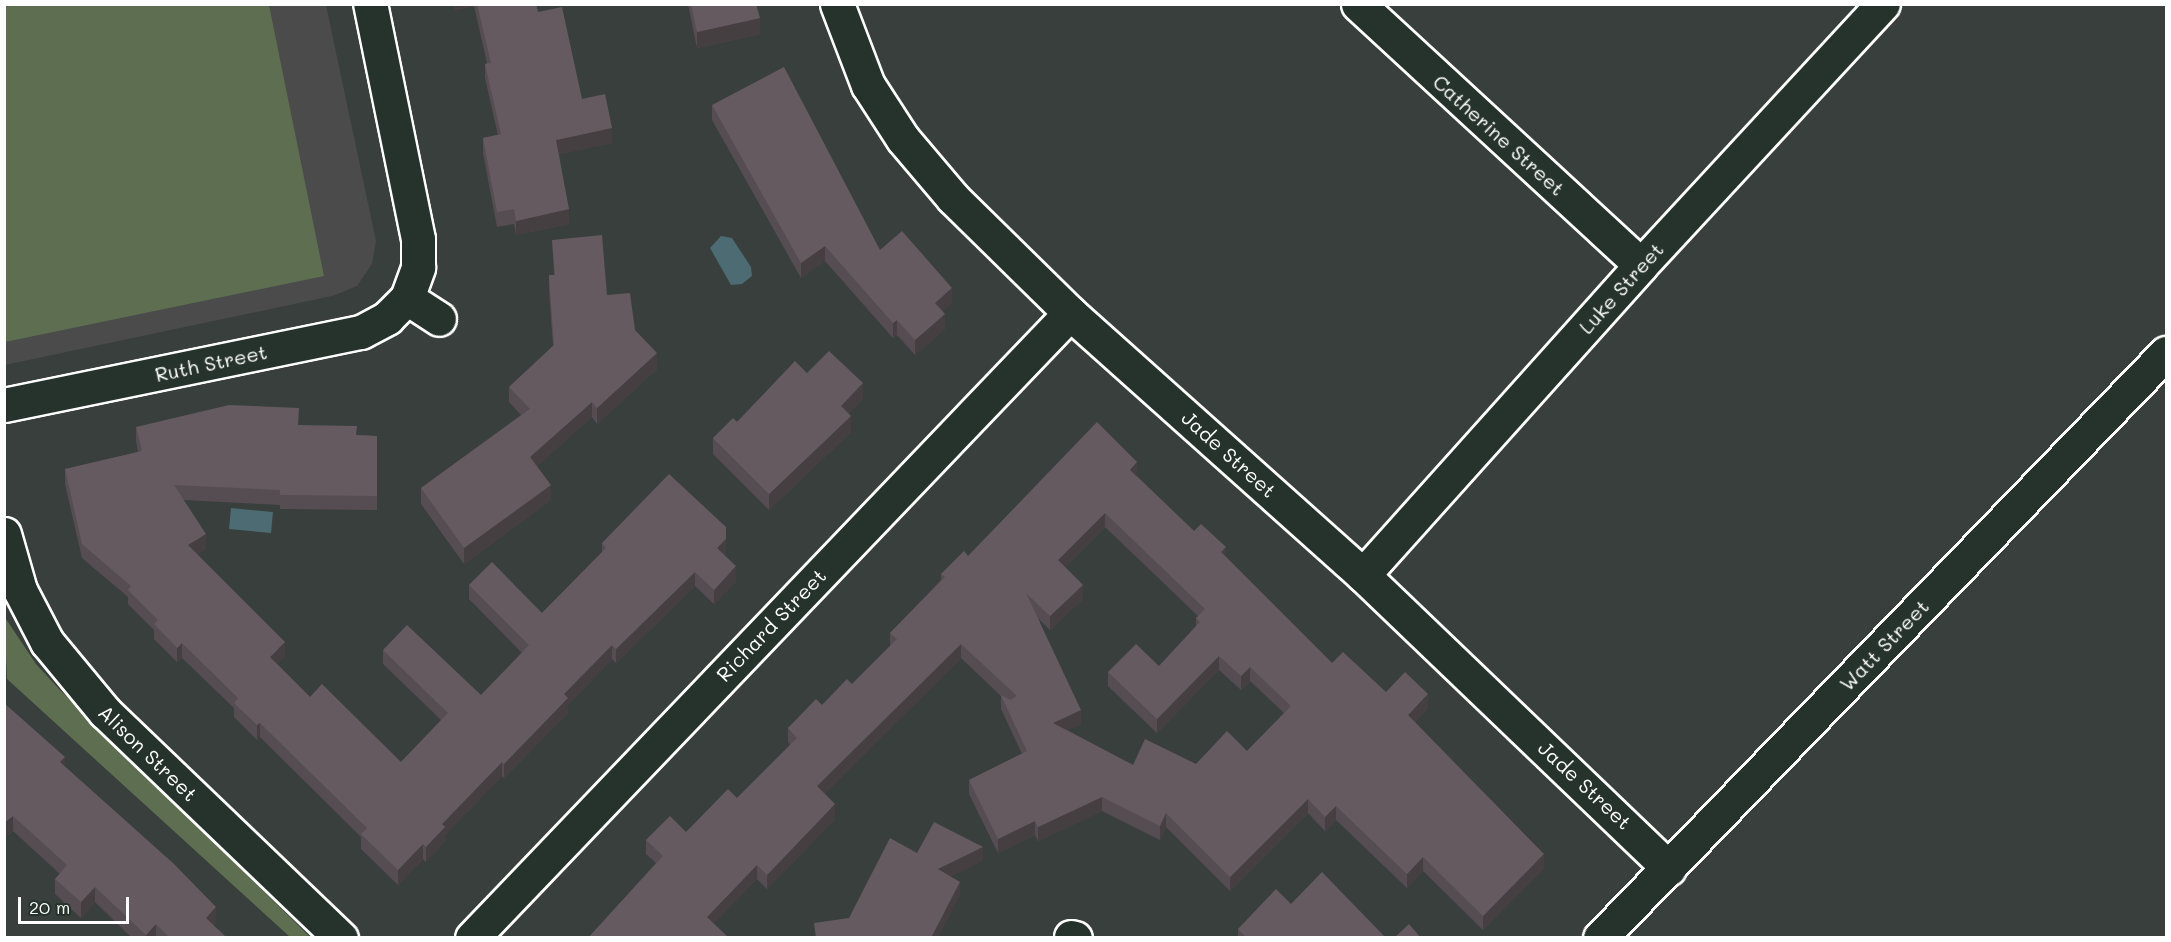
<!DOCTYPE html>
<html>
<head>
<meta charset="utf-8">
<style>
	body { margin:0 }
	#map { position:relative; width:2171px; height:942px; overflow:hidden; background:#393f3c; font-family:Mali,sans-serif }
	div>[style] { position:absolute }
	[style*='--x'] { left:calc(var(--x)*1px); top:calc(var(--y)*1px); width:calc(var(--w)*1px); rotate:calc(var(--a)*1deg) }
	.built>* { inset:0; background:#4a4b4a }
	.green>* { inset:0; background:#5d6e51 }
	.water>* { inset:0; background:#4c6b72 }
	.roads { filter:drop-shadow(2px 0 #fff) drop-shadow(-2px 0 #fff) drop-shadow(0 2px #fff) drop-shadow(0 -2px #fff) }
	.minor>* { height:33px; margin:-16.5px; padding:0 16.5px; transform-origin:16.5px; border-radius:16.5px; background:#26332d }
	.secondary>* { height:33px; margin:-16.5px; padding:0 16.5px; transform-origin:16.5px; border-radius:16.5px; background:#26332d }
	.wall>* { inset:0; background:#564d52 }
	.shaded-wall>* { inset:0; background:#463f42 }
	.building>* { inset:0; background:#645a5f }
	span { translate:-50% -50%; white-space:nowrap; text-align:center; line-height:1.15; -webkit-text-stroke:4.5px #26332d; paint-order:stroke }
	.street-label { font-size:20px; color:#fff }
	.frame { position:absolute; inset:0; border:6px solid #fff; pointer-events:none }
	.scale { position:absolute; left:18px; top:897px; width:111px; height:27px; box-sizing:border-box; border:3px solid #fff; border-top:0; padding-left:8px; font-size:18px; line-height:21px; white-space:nowrap; color:#fff; -webkit-text-stroke:4px #26332d; paint-order:stroke }
</style>
</head>
<body>
<div id="map">
	<div class="built">
		<div style="clip-path:polygon(4px 5px,326px 5px,376px 241px,372px 264px,357px 286px,332px 296px,5px 365px)"></div>
	</div>
	<div class="green">
		<div style="clip-path:polygon(5px 4px,269px 5px,324px 276px,5px 342px)"></div>
		<div style="clip-path:polygon(4px 616px,36px 664px,60px 690px,310px 937px,290px 937px,7px 679px)"></div>
	</div>
	<div class="water">
		<div style="clip-path:polygon(721px 236px,732px 238px,751px 267px,752px 276px,742px 284px,731px 285px,710px 248px)"></div>
		<div style="clip-path:polygon(231px 508px,273px 512px,271px 533px,229px 529px)"></div>
	</div>
	<div class="roads">
		<div class="minor">
			<div style="--x:837;--y:4;--w:87;--a:69.1"></div>
			<div style="--x:868;--y:85;--w:64;--a:57.1"></div>
			<div style="--x:903;--y:139;--w:77;--a:49.7"></div>
			<div style="--x:953;--y:198;--w:164;--a:44.5"></div>
			<div style="--x:1070;--y:313;--w:393;--a:41.8"></div>
			<div style="--x:1363;--y:575;--w:424;--a:43.8"></div>
			<div style="--x:1358;--y:4;--w:385;--a:42.7"></div>
			<div style="--x:407;--y:298;--w:38;--a:33"></div>
			<div style="--x:4;--y:405;--w:364;--a:-11.6"></div>
			<div style="--x:361;--y:332;--w:30;--a:-28"></div>
			<div style="--x:387;--y:318;--w:28;--a:-45"></div>
			<div style="--x:407;--y:298;--w:33;--a:-70"></div>
			<div style="--x:418;--y:267;--w:28;--a:-90"></div>
			<div style="--x:418;--y:239;--w:240;--a:-101.5"></div>
			<div style="--x:4;--y:534;--w:58;--a:74.1"></div>
			<div style="--x:20;--y:590;--w:59;--a:62.6"></div>
			<div style="--x:47;--y:642;--w:91;--a:50.4"></div>
			<div style="--x:105;--y:712;--w:327;--a:43.8"></div>
			<div style="--x:1363;--y:575;--w:416;--a:-48.1"></div>
			<div style="--x:1641;--y:265;--w:356;--a:-47.2"></div>
			<div style="--x:1071;--y:937;--w:4;--a:14"></div>
			<div style="--x:472;--y:938;--w:865;--a:-46.26"></div>
		</div>
		<div class="secondary">
			<div style="--x:1600;--y:938;--w:814;--a:-45.95"></div>
		</div>
	</div>
	<div class="wall">
		<div style="clip-path:polygon(454px 4px,536px 4px,538px 12px,582px 99px,612px 143px,559px 154px,569px 224px,516px 235px,514px 224px,497px 227px,483px 153px,483px 138px,498px 135px,485px 78px,485px 64px,487px 63px,474px 6px,455px 10px)"></div>
		<div style="clip-path:polygon(688px 4px,756px 4px,760px 34px,697px 48px)"></div>
		<div style="clip-path:polygon(712px 105px,880px 250px,952px 303px,942px 311px,945px 329px,915px 355px,897px 335px,893px 338px,825px 261px,801px 278px,712px 120px)"></div>
		<div style="clip-path:polygon(552px 240px,607px 295px,635px 330px,657px 369px,597px 424px,592px 417px,537px 466px,551px 500px,464px 564px,421px 504px,421px 488px,521px 415px,509px 402px,509px 387px,553px 346px,549px 291px,549px 275px,554px 275px)"></div>
		<div style="clip-path:polygon(807px 373px,863px 399px,848px 414px,851px 432px,769px 510px,713px 454px,713px 438px)"></div>
		<div style="clip-path:polygon(299px 425px,357px 435px,377px 436px,377px 510px,280px 509px,280px 505px,184px 500px,206px 549px,197px 554px,285px 656px,277px 664px,310px 697px,401px 762px,441px 720px,383px 664px,383px 650px,481px 695px,522px 653px,469px 599px,469px 585px,542px 613px,602px 552px,602px 543px,726px 553px,724px 555px,736px 581px,714px 604px,695px 586px,616px 663px,612px 659px,568px 705px,568px 713px,504px 778px,502px 776px,445px 835px,445px 841px,426px 862px,423px 859px,398px 885px,361px 849px,361px 837px,260px 737px,257px 740px,234px 717px,234px 708px,182px 658px,177px 662px,154px 639px,154px 630px,128px 604px,128px 597px,82px 558px,65px 484px,65px 469px,138px 452px,136px 441px,136px 427px)"></div>
		<div style="clip-path:polygon(evenodd,1137px 476px,1194px 531px,1226px 557px,1332px 663px,1386px 692px,1428px 708px,1415px 722px,1544px 868px,1483px 930px,1423px 871px,1407px 888px,1336px 820px,1325px 831px,1308px 813px,1230px 891px,1166px 827px,1160px 840px,1102px 811px,1038px 841px,1035px 835px,998px 853px,969px 794px,969px 780px,1022px 754px,1001px 709px,1001px 695px,1001px 696px,961px 658px,824px 794px,835px 819px,767px 889px,757px 879px,714px 923px,588px 938px,656px 863px,646px 854px,646px 840px,686px 832px,737px 798px,790px 745px,788px 742px,788px 728px,852px 684px,890px 646px,890px 633px,941px 580px,941px 574px,968px 556px,1137px 476px,1105px 527px,1198px 616px,1196px 618px,1196px 626px,1159px 666px,1108px 672px,1108px 686px,1157px 733px,1219px 670px,1241px 690px,1250px 681px,1284px 713px,1247px 751px,1196px 764px,1133px 765px,1067px 730px,1081px 724px,1038px 618px,1050px 630px,1083px 599px,1065px 567px,1105px 527px)"></div>
		<div style="clip-path:polygon(4px 703px,65px 767px,216px 923px,213px 925px,227px 938px,132px 938px,95px 902px,81px 918px,55px 894px,55px 879px,60px 874px,13px 831px,4px 838px)"></div>
		<div style="clip-path:polygon(1291px 904px,1386px 938px,1238px 938px,1238px 929px)"></div>
	</div>
	<div class="shaded-wall">
		<div style="clip-path:polygon(455px 4px,474px 4px,474px 6px,455px 10px)"></div>
		<div style="clip-path:polygon(760px 18px,760px 34px,697px 48px,697px 32px)"></div>
		<div style="clip-path:polygon(612px 128px,612px 143px,556px 155px,556px 140px)"></div>
		<div style="clip-path:polygon(569px 209px,569px 224px,516px 235px,516px 221px)"></div>
		<div style="clip-path:polygon(825px 246px,825px 261px,801px 278px,801px 263px)"></div>
		<div style="clip-path:polygon(952px 288px,952px 303px,935px 318px,935px 303px)"></div>
		<div style="clip-path:polygon(945px 314px,945px 329px,915px 355px,915px 340px)"></div>
		<div style="clip-path:polygon(897px 320px,897px 335px,893px 338px,893px 323px)"></div>
		<div style="clip-path:polygon(657px 353px,657px 369px,597px 424px,597px 408px)"></div>
		<div style="clip-path:polygon(863px 383px,863px 399px,841px 422px,841px 406px)"></div>
		<div style="clip-path:polygon(592px 402px,592px 417px,530px 473px,530px 457px)"></div>
		<div style="clip-path:polygon(851px 416px,851px 432px,769px 510px,769px 494px)"></div>
		<div style="clip-path:polygon(1137px 462px,1137px 476px,1130px 470px)"></div>
		<div style="clip-path:polygon(551px 485px,551px 500px,464px 564px,464px 548px)"></div>
		<div style="clip-path:polygon(1105px 513px,1105px 527px,1058px 574px,1058px 560px)"></div>
		<div style="clip-path:polygon(206px 534px,206px 549px,188px 559px,188px 545px)"></div>
		<div style="clip-path:polygon(726px 539px,726px 553px,717px 563px,717px 548px)"></div>
		<div style="clip-path:polygon(1226px 547px,1226px 561px,1221px 552px)"></div>
		<div style="clip-path:polygon(736px 566px,736px 581px,714px 604px,714px 590px)"></div>
		<div style="clip-path:polygon(695px 572px,695px 586px,616px 663px,616px 649px)"></div>
		<div style="clip-path:polygon(1083px 585px,1083px 599px,1050px 630px,1050px 616px)"></div>
		<div style="clip-path:polygon(285px 642px,285px 656px,270px 672px,270px 657px)"></div>
		<div style="clip-path:polygon(182px 643px,182px 658px,177px 662px,177px 648px)"></div>
		<div style="clip-path:polygon(961px 644px,961px 658px,817px 801px,817px 786px)"></div>
		<div style="clip-path:polygon(612px 645px,612px 659px,568px 705px,568px 713px,504px 778px,504px 764px,564px 694px)"></div>
		<div style="clip-path:polygon(1219px 656px,1219px 670px,1157px 733px,1157px 719px)"></div>
		<div style="clip-path:polygon(1250px 667px,1250px 681px,1241px 690px,1241px 676px)"></div>
		<div style="clip-path:polygon(1428px 694px,1428px 708px,1408px 729px,1408px 715px)"></div>
		<div style="clip-path:polygon(1081px 710px,1081px 724px,1053px 737px,1053px 723px)"></div>
		<div style="clip-path:polygon(260px 723px,260px 737px,257px 740px,257px 725px)"></div>
		<div style="clip-path:polygon(65px 757px,65px 772px,60px 762px)"></div>
		<div style="clip-path:polygon(502px 762px,502px 776px,445px 835px,445px 841px,426px 862px,426px 847px,442px 824px)"></div>
		<div style="clip-path:polygon(1102px 797px,1102px 811px,1038px 841px,1038px 827px)"></div>
		<div style="clip-path:polygon(1308px 799px,1308px 813px,1230px 891px,1230px 877px)"></div>
		<div style="clip-path:polygon(835px 804px,835px 819px,767px 889px,767px 875px)"></div>
		<div style="clip-path:polygon(1336px 806px,1336px 820px,1325px 831px,1325px 817px)"></div>
		<div style="clip-path:polygon(1166px 813px,1166px 827px,1160px 840px,1160px 826px)"></div>
		<div style="clip-path:polygon(13px 816px,13px 831px,4px 838px,4px 823px)"></div>
		<div style="clip-path:polygon(1035px 821px,1035px 835px,998px 853px,998px 839px)"></div>
		<div style="clip-path:polygon(423px 844px,423px 859px,398px 885px,398px 870px)"></div>
		<div style="clip-path:polygon(983px 847px,983px 861px,938px 883px,938px 869px)"></div>
		<div style="clip-path:polygon(1544px 854px,1544px 868px,1483px 930px,1483px 916px)"></div>
		<div style="clip-path:polygon(1423px 857px,1423px 871px,1407px 888px,1407px 874px)"></div>
		<div style="clip-path:polygon(757px 865px,757px 879px,707px 931px,707px 917px)"></div>
		<div style="clip-path:polygon(960px 882px,960px 896px,938px 938px,931px 938px)"></div>
		<div style="clip-path:polygon(95px 887px,95px 902px,81px 918px,81px 902px)"></div>
		<div style="clip-path:polygon(216px 907px,216px 923px,206px 933px,206px 918px)"></div>
		<div style="clip-path:polygon(156px 924px,156px 938px,146px 938px,146px 935px)"></div>
	</div>
	<div class="building">
		<div style="clip-path:polygon(477px 4px,536px 4px,538px 12px,562px 7px,582px 99px,605px 94px,612px 128px,556px 140px,569px 209px,516px 221px,514px 209px,497px 212px,483px 138px,501px 134px,485px 64px,491px 63px)"></div>
		<div style="clip-path:polygon(691px 4px,756px 4px,760px 18px,697px 32px)"></div>
		<div style="clip-path:polygon(784px 67px,880px 250px,902px 231px,952px 288px,935px 303px,945px 314px,915px 340px,897px 320px,893px 323px,825px 246px,801px 263px,712px 105px)"></div>
		<div style="clip-path:polygon(602px 235px,607px 295px,630px 293px,635px 330px,657px 353px,597px 408px,592px 402px,530px 457px,551px 485px,464px 548px,421px 488px,530px 409px,509px 387px,554px 345px,549px 275px,555px 275px,552px 240px)"></div>
		<div style="clip-path:polygon(829px 351px,863px 383px,841px 406px,851px 416px,769px 494px,713px 438px,733px 418px,737px 422px,795px 361px,807px 373px)"></div>
		<div style="clip-path:polygon(229px 405px,299px 408px,298px 425px,357px 426px,356px 435px,377px 436px,377px 496px,280px 495px,280px 490px,174px 485px,206px 534px,188px 545px,285px 642px,270px 657px,310px 697px,322px 684px,401px 762px,448px 713px,383px 650px,407px 625px,481px 695px,529px 645px,469px 585px,492px 562px,542px 613px,606px 548px,602px 543px,669px 474px,726px 527px,726px 539px,717px 548px,736px 566px,714px 590px,695px 572px,616px 649px,612px 645px,564px 694px,568px 698px,504px 764px,502px 762px,442px 824px,445px 827px,426px 847px,423px 844px,398px 870px,361px 834px,367px 828px,260px 723px,257px 725px,234px 703px,238px 698px,182px 643px,177px 648px,154px 624px,158px 620px,128px 590px,131px 586px,82px 544px,65px 469px,142px 451px,136px 427px)"></div>
		<div style="clip-path:polygon(evenodd,1097px 422px,1137px 462px,1130px 470px,1194px 531px,1201px 524px,1226px 547px,1221px 552px,1332px 663px,1343px 652px,1386px 692px,1405px 672px,1428px 694px,1408px 715px,1544px 854px,1483px 916px,1423px 857px,1407px 874px,1336px 806px,1325px 817px,1308px 799px,1230px 877px,1166px 813px,1160px 826px,1102px 797px,1038px 827px,1035px 821px,998px 839px,969px 780px,1027px 751px,1001px 695px,1010px 700px,1017px 696px,961px 644px,817px 786px,835px 804px,767px 875px,757px 865px,707px 917px,729px 938px,588px 938px,663px 856px,646px 840px,670px 816px,686px 832px,728px 789px,737px 798px,797px 738px,788px 728px,816px 699px,822px 705px,847px 679px,852px 684px,897px 639px,890px 633px,945px 577px,941px 574px,964px 551px,968px 556px,1097px 422px,1105px 513px,1205px 609px,1196px 618px,1200px 622px,1159px 666px,1136px 644px,1108px 672px,1157px 719px,1219px 656px,1241px 676px,1250px 667px,1291px 706px,1247px 751px,1227px 731px,1196px 764px,1145px 739px,1133px 765px,1053px 723px,1081px 710px,1026px 593px,1050px 616px,1083px 585px,1058px 560px,1105px 513px)"></div>
		<div style="clip-path:polygon(4px 703px,65px 757px,60px 762px,174px 864px,216px 907px,206px 918px,227px 938px,170px 938px,156px 924px,146px 935px,95px 887px,81px 902px,55px 879px,67px 865px,13px 816px,4px 823px)"></div>
		<div style="clip-path:polygon(934px 822px,983px 847px,938px 869px,960px 882px,931px 938px,816px 938px,814px 923px,849px 918px,890px 838px,917px 853px)"></div>
		<div style="clip-path:polygon(1322px 872px,1386px 938px,1247px 938px,1238px 929px,1276px 889px,1291px 904px)"></div>
		<div style="clip-path:polygon(1409px 924px,1421px 938px,1394px 938px)"></div>
	</div>
	<div class="street-label">
		<span style="left:1499px;top:135px;rotate:42deg">Catherine Street</span>
		<span style="left:1621px;top:288px;rotate:-48deg">Luke Street</span>
		<span style="left:211px;top:363px;rotate:-12deg">Ruth Street</span>
		<span style="left:1229px;top:454px;rotate:42deg">Jade Street</span>
		<span style="left:771px;top:625px;rotate:-46deg">Richard Street</span>
		<span style="left:1884px;top:645px;rotate:-46deg">Watt Street</span>
		<span style="left:148px;top:753px;rotate:44deg">Alison Street</span>
		<span style="left:1585px;top:785px;rotate:43deg">Jade Street</span>
	</div>
	<div class="frame"></div>
	<div class="scale">20 m</div>
</div>
</body>
</html>
